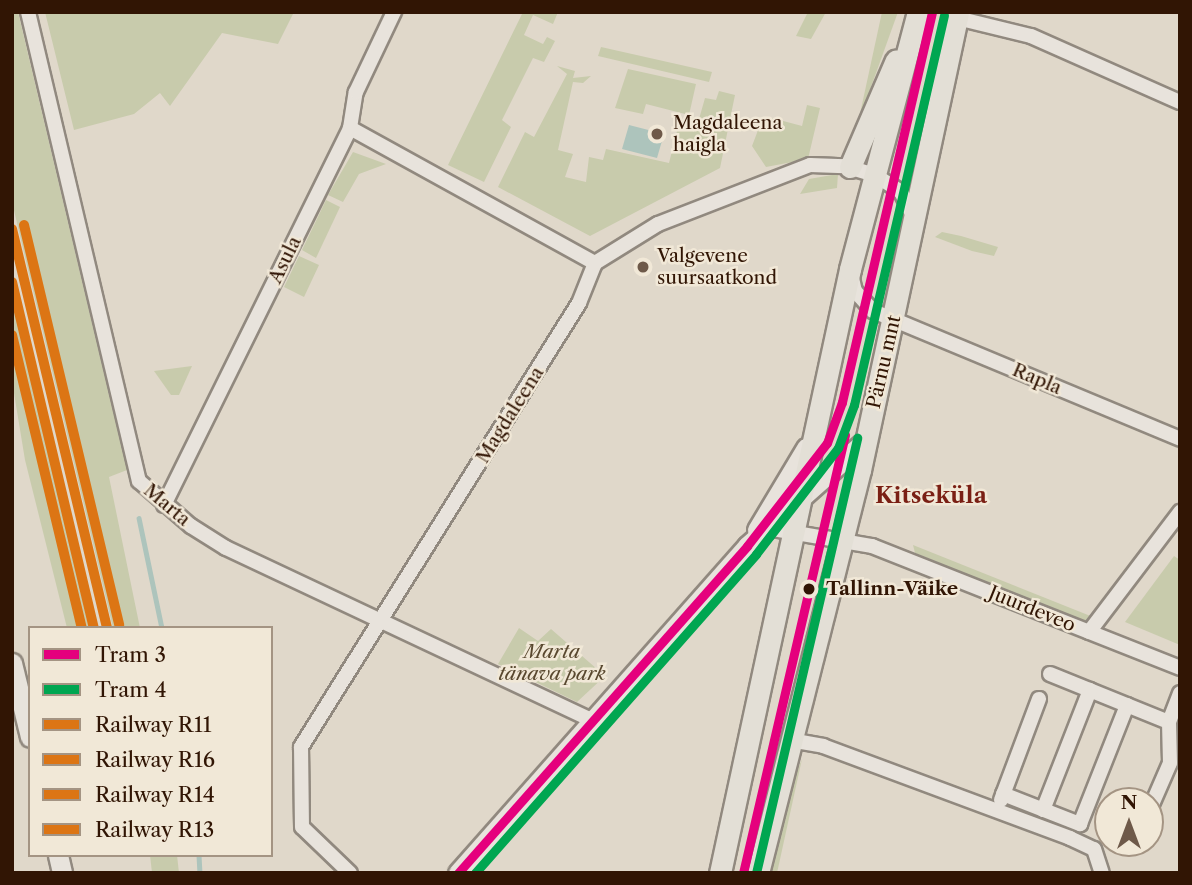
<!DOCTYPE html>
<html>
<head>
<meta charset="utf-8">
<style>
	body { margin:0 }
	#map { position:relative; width:1192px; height:885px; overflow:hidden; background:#e0d8ca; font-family:"Libre Caslon Text",serif }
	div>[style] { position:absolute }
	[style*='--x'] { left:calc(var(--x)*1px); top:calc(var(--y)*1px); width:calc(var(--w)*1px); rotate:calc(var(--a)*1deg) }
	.green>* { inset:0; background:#c8cbac }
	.water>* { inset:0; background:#adc4bc }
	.stream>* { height:4.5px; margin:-2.25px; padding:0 2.25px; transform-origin:2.25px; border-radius:2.25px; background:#adc4bc }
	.roads { filter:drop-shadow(2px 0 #91897f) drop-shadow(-2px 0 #91897f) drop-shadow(0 2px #91897f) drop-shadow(0 -2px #91897f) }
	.street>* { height:14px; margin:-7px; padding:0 7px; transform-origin:7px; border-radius:7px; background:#e8e3dc }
	.secondary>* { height:19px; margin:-9.5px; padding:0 9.5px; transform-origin:9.5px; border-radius:9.5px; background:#e8e3dc }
	.primary>* { height:21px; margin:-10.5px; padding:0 10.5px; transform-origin:10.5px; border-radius:10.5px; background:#e3dfd6 }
	.rail-1>* { height:10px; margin:-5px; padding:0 5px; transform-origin:5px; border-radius:5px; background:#dc7514 }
	.rail-2>* { height:10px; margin:-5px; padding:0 5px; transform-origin:5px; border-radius:5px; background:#dc7514 }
	.rail-3>* { height:10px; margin:-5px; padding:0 5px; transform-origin:5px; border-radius:5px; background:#dc7514 }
	.rail-4>* { height:10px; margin:-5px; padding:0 5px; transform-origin:5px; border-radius:5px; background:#dc7514 }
	.tram-1>* { height:9px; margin:-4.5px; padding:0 4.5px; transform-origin:4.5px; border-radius:4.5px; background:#e5007d }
	.tram-2>* { height:9px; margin:-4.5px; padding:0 4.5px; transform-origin:4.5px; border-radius:4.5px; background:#00a651 }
	.dots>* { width:19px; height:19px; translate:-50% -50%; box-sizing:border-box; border:4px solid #f1e8d7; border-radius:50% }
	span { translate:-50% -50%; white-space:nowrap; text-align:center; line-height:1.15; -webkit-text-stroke:5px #f1e8d7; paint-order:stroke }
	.poi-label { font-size:19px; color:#311504 }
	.left { translate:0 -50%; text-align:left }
	.street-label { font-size:19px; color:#311504 }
	.stop-label { font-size:19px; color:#311504; font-weight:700 }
	.park-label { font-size:19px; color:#59482f; font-style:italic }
	.quarter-label { font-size:23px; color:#7a1f14; font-weight:700 }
	.frame { position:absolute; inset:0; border:14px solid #311504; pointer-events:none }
	.legend { position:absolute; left:28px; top:626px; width:245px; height:231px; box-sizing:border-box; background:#f1e8d7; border:2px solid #a49483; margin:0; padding:9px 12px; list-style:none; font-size:21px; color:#311504 }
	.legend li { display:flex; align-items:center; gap:14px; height:35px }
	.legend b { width:35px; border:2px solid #a49483 }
	.north { position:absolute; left:1094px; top:787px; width:70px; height:70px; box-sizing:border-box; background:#f1e8d7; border:2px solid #a49483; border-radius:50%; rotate:0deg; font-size:19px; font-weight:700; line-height:28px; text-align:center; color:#311504 }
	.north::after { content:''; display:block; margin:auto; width:24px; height:32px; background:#6e5949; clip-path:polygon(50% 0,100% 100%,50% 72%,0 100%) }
</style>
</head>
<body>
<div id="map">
	<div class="green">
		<div style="clip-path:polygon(12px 12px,18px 12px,127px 470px,109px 477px,140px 628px,113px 628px,12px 202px)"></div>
		<div style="clip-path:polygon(45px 12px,294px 12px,278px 44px,222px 33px,170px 106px,160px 93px,134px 114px,74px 130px)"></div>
		<div style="clip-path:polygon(523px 12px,558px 12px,553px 24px,533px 15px,524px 35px,543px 44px,547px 37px,555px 41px,544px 62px,533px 58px,502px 120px,511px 127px,484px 182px,448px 165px)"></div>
		<div style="clip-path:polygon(808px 12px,826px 12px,811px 39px,796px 36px)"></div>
		<div style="clip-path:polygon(882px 12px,898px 12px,858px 123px)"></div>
		<div style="clip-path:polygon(601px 47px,712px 72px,709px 82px,598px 56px)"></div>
		<div style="clip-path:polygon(557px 66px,575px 71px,573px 78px,591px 76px,583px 83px,573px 82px,558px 150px,573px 154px,565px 177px,586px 182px,589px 157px,603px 160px,606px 149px,669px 163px,679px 123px,697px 126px,705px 98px,716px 100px,719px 91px,735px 95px,720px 168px,590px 236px,498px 187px,525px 132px,534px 137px,567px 74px)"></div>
		<div style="clip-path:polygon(628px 69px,696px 84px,689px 115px,646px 104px,643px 114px,615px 108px)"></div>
		<div style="clip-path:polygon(807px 105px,820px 108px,808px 159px,766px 167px,752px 146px,760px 125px,772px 118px,802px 126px)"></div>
		<div style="clip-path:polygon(353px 152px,386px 164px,359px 174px,343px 202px,328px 195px)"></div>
		<div style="clip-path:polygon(838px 174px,837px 188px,800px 194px,809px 179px)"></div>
		<div style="clip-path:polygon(326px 200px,340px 207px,316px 258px,302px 250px)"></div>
		<div style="clip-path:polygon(942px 232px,961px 236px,998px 247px,994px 256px,972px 251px,935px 237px)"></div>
		<div style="clip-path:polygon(299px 256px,319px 265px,304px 297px,284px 287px)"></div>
		<div style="clip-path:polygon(12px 297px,24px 344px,89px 628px,67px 628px,25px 460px,12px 381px)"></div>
		<div style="clip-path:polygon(192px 366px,179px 395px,171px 395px,154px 371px)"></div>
		<div style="clip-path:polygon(913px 545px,1093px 617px,1082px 622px,915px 553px)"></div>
		<div style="clip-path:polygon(1174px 556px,1180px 560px,1180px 645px,1125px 622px)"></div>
		<div style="clip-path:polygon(519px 628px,538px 641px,551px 629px,605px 676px,577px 702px,498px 664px)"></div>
		<div style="clip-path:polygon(802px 759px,777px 873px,765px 873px,787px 796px)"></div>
		<div style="clip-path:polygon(150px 855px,177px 855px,179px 873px,152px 873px)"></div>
	</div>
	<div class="water">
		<div style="clip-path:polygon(629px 125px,664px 134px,657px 158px,622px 149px)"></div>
	</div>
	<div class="stream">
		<div style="--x:139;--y:518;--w:112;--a:78.2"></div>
		<div style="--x:199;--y:855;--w:18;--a:87"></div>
	</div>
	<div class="roads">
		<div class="street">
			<div style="--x:28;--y:12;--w:482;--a:76.7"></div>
			<div style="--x:139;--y:481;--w:69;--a:40.9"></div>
			<div style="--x:191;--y:526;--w:41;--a:32.2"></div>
			<div style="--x:226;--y:548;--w:404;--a:25.2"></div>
			<div style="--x:957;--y:18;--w:76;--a:13.7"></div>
			<div style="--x:1031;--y:36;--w:163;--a:23.9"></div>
			<div style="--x:350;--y:128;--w:280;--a:28.9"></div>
			<div style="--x:851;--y:274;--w:17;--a:77"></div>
			<div style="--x:855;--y:291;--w:27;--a:48"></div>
			<div style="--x:873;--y:311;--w:333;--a:22.6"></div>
			<div style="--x:164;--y:505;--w:420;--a:-63.7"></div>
			<div style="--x:350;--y:128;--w:36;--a:-81"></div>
			<div style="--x:356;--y:92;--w:89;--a:-64.6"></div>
			<div style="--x:767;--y:528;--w:107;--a:9.7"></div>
			<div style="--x:872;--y:546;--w:331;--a:21.6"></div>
			<div style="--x:1089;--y:632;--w:151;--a:-52.8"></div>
			<div style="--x:1050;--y:674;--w:128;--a:22"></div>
			<div style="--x:790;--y:740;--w:34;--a:10"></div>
			<div style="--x:823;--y:746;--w:264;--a:20.4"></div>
			<div style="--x:1070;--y:838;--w:26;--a:25"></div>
			<div style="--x:1094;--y:849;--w:25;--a:72"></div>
			<div style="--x:1003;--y:794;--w:83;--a:21.3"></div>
			<div style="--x:1080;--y:824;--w:128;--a:-68.4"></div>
			<div style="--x:1001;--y:800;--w:108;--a:-69.4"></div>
			<div style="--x:1150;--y:809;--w:50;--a:-66.5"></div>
			<div style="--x:1170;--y:763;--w:41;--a:-91.4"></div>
			<div style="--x:1169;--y:722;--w:31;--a:-69"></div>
			<div style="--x:1043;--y:810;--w:129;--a:-68.6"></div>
			<div style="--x:1134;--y:846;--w:3;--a:-72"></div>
			<div style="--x:350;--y:873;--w:66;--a:-136.2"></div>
			<div style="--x:302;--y:827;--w:80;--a:-90.7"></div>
			<div style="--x:301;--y:747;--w:524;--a:-57.95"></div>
			<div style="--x:579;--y:303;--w:43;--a:-68.2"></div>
			<div style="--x:595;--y:263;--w:74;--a:-31.8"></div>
			<div style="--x:658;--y:224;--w:163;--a:-21.2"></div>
			<div style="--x:810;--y:165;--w:35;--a:2"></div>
			<div style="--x:845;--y:166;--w:31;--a:17"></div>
			<div style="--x:875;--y:175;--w:31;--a:33"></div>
			<div style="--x:901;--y:192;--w:28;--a:63"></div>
		</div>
		<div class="secondary">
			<div style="--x:757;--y:530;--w:96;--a:-59.1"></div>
			<div style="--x:12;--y:663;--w:76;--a:76.3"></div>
			<div style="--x:58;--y:855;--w:18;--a:77"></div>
			<div style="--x:458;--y:873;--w:436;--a:-48.5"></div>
			<div style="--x:747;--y:546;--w:159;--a:-41.7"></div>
		</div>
		<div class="primary">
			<div style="--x:850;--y:167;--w:116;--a:-66.7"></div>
			<div style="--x:720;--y:873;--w:618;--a:-77.85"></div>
			<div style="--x:850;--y:269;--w:266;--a:-75.2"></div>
			<div style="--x:758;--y:873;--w:416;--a:-75.8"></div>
			<div style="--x:860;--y:470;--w:468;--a:-77.9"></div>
		</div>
	</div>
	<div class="rail-1">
		<div style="--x:12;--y:229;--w:410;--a:76.6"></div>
	</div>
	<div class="rail-2">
		<div style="--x:12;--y:282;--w:356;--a:76.7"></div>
	</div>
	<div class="rail-3">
		<div style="--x:24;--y:225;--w:411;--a:76.6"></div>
	</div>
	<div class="rail-4">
		<div style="--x:12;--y:335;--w:301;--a:76.6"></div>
	</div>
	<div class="tram-1">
		<div style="--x:458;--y:873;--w:436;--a:-48.5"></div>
		<div style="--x:747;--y:546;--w:130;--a:-52.2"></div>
		<div style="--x:827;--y:443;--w:44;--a:-69.9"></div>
		<div style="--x:842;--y:402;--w:400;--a:-77"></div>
		<div style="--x:743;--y:873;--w:450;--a:-76.9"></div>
	</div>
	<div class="tram-2">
		<div style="--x:475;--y:873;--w:425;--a:-48.6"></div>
		<div style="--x:756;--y:554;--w:134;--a:-52.3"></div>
		<div style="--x:838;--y:448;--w:46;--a:-69.6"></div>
		<div style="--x:854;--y:405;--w:400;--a:-77"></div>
		<div style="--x:756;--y:873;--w:447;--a:-76.9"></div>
	</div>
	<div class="dots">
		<div style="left:657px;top:134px;background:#6e5949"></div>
		<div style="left:643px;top:267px;background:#6e5949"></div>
		<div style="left:809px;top:589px;background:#311504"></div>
	</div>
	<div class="poi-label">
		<span class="left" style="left:673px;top:134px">Magdaleena<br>haigla</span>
		<span class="left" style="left:657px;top:267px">Valgevene<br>suursaatkond</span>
	</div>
	<div class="street-label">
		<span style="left:285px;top:260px;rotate:-64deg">Asula</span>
		<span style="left:884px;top:362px;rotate:-77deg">Pärnu mnt</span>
		<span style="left:1037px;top:379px;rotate:23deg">Rapla</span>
		<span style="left:510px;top:415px;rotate:-58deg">Magdaleena</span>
		<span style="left:167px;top:505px;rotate:40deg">Marta</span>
		<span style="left:1032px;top:609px;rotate:22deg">Juurdeveo</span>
	</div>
	<div class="stop-label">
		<span class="left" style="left:826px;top:589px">Tallinn-Väike</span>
	</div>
	<div class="park-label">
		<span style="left:552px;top:663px">Marta<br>tänava park</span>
	</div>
	<div class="quarter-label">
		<span style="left:931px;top:495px">Kitseküla</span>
	</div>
	<div class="frame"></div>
	<ul class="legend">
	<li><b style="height:9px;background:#e5007d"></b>Tram 3</li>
	<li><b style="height:9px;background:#00a651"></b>Tram 4</li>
	<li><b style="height:9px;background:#dc7514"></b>Railway R11</li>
	<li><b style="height:9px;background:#dc7514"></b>Railway R16</li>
	<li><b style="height:9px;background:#dc7514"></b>Railway R14</li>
	<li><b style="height:9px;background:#dc7514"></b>Railway R13</li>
	</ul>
	<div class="north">N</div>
</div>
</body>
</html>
